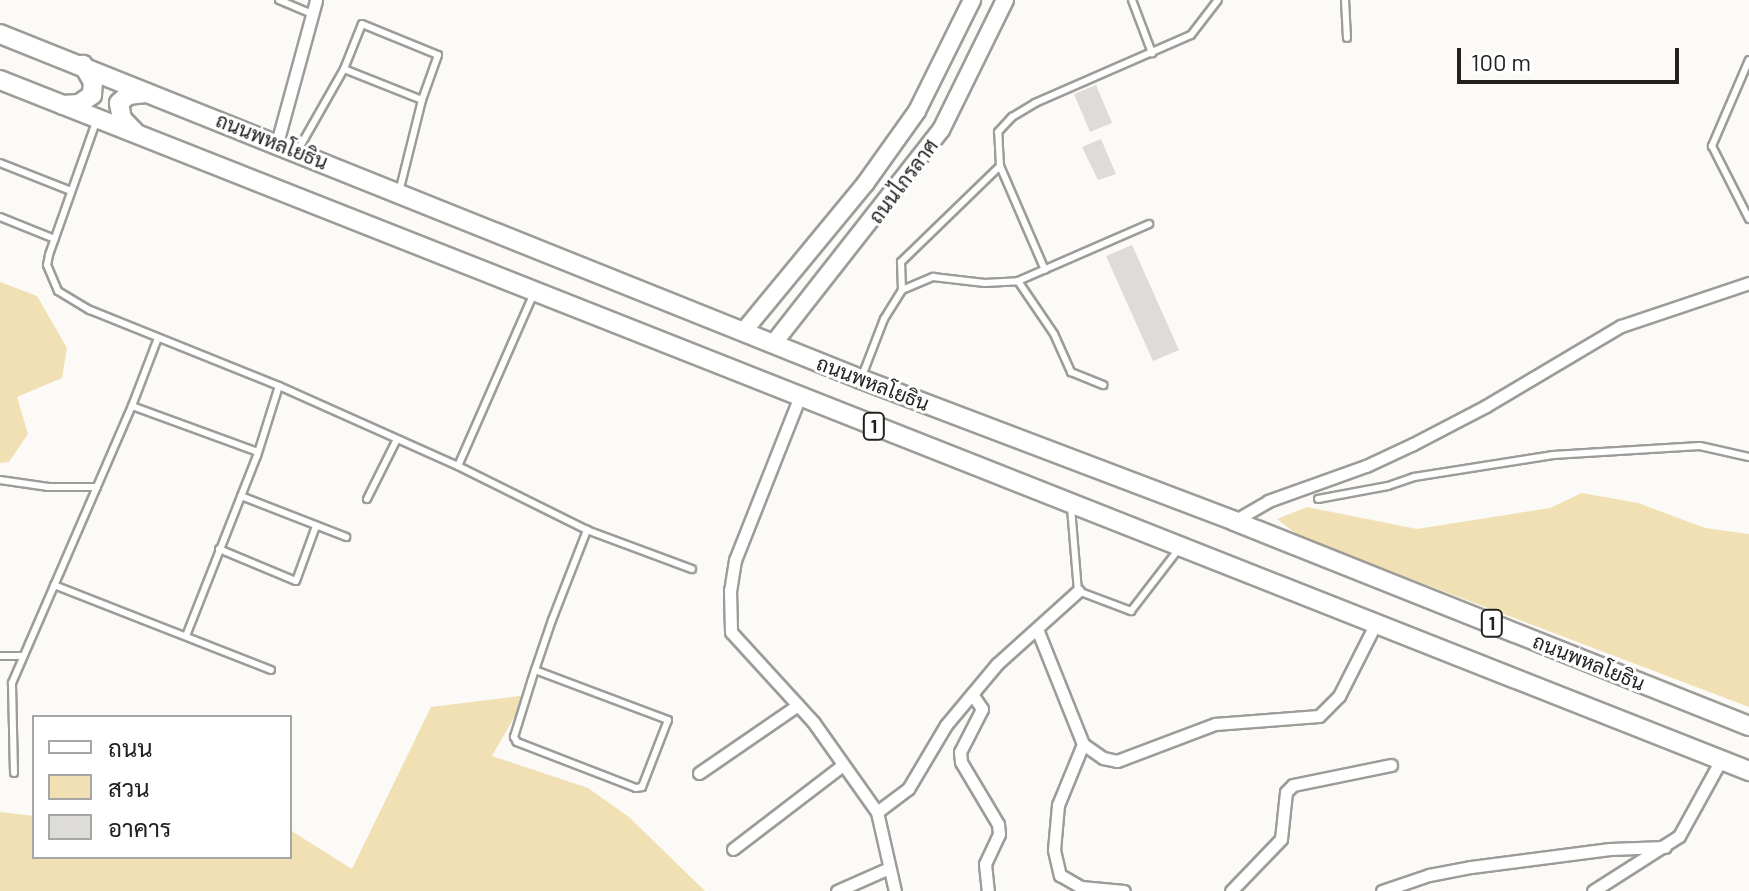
<!DOCTYPE html>
<html>
<head>
<meta charset="utf-8">
<style>
	body { margin:0 }
	#map { position:relative; width:1749px; height:891px; overflow:hidden; background:#fbfaf6; font-family:Barlow,Sarabun,sans-serif }
	div>[style] { position:absolute }
	[style*='--x'] { left:calc(var(--x)*1px); top:calc(var(--y)*1px); width:calc(var(--w)*1px); rotate:calc(var(--a)*1deg) }
	.green>* { inset:0; background:#f1e0b4 }
	.building>* { inset:0; background:#dedcd9 }
	.roads { filter:drop-shadow(2px 0 #9d9c98) drop-shadow(-2px 0 #9d9c98) drop-shadow(0 2px #9d9c98) drop-shadow(0 -2px #9d9c98) }
	.lane>* { height:6px; margin:-3px; padding:0 3px; transform-origin:3px; border-radius:3px; background:#fff }
	.street>* { height:11px; margin:-5.5px; padding:0 5.5px; transform-origin:5.5px; border-radius:5.5px; background:#fff }
	.secondary>* { height:16px; margin:-8px; padding:0 8px; transform-origin:8px; border-radius:8px; background:#fff }
	.primary>* { height:18px; margin:-9px; padding:0 9px; transform-origin:9px; border-radius:9px; background:#fff }
	span { translate:-50% -50%; white-space:nowrap; text-align:center; line-height:1.15; -webkit-text-stroke:6px #fff; paint-order:stroke }
	.shield-label span { padding:2px 6px; background:#fff; border:2px solid; border-radius:6px; -webkit-text-stroke-width:0 }
	.shield-label { font-size:18px; color:#222120; font-weight:700 }
	.street-label { font-size:20px; color:#222120 }
	.legend { position:absolute; left:32px; top:715px; width:260px; height:144px; box-sizing:border-box; background:#fff; border:2px solid #a7a6a6; margin:0; padding:10px 14px; list-style:none; font-size:24px; color:#222120 }
	.legend li { display:flex; align-items:center; gap:16px; height:40px }
	.legend b { width:40px; border:2px solid #a7a6a6 }
	.scale { position:absolute; left:1457px; top:48px; width:222px; height:36px; box-sizing:border-box; border:4px solid #222120; border-top:0; padding-left:10px; font-size:24px; line-height:28px; white-space:nowrap; color:#222120; -webkit-text-stroke:6px #fff; paint-order:stroke }
</style>
</head>
<body>
<div id="map">
	<div class="green">
		<div style="clip-path:polygon(0 282px,37px 296px,67px 348px,62px 378px,17px 397px,28px 434px,9px 462px,0 463px)"></div>
		<div style="clip-path:polygon(1582px 493px,1638px 503px,1705px 528px,1749px 534px,1749px 707px,1300px 537px,1277px 519px,1307px 507px,1417px 529px,1550px 508px)"></div>
		<div style="clip-path:polygon(527px 695px,492px 756px,588px 788px,629px 817px,705px 891px,0 891px,0 812px,34px 816px,34px 857px,290px 857px,290px 830px,352px 869px,431px 707px)"></div>
	</div>
	<div class="building">
		<div style="clip-path:polygon(1096px 85px,1112px 123px,1090px 132px,1074px 94px)"></div>
		<div style="clip-path:polygon(1101px 139px,1116px 174px,1098px 180px,1082px 147px)"></div>
		<div style="clip-path:polygon(1132px 245px,1179px 350px,1153px 361px,1106px 256px)"></div>
	</div>
	<div class="roads">
		<div class="lane">
			<div style="--x:279;--y:0;--w:36;--a:23"></div>
			<div style="--x:1132;--y:0;--w:57;--a:69.3"></div>
			<div style="--x:1345;--y:0;--w:38;--a:87"></div>
			<div style="--x:1749;--y:60;--w:94;--a:113.3"></div>
			<div style="--x:1712;--y:146;--w:82;--a:63.1"></div>
			<div style="--x:344;--y:69;--w:48;--a:-68.2"></div>
			<div style="--x:362;--y:24;--w:82;--a:22.2"></div>
			<div style="--x:438;--y:55;--w:48;--a:109.6"></div>
			<div style="--x:96;--y:122;--w:141;--a:109.5"></div>
			<div style="--x:49;--y:255;--w:10;--a:101"></div>
			<div style="--x:47;--y:265;--w:28;--a:67"></div>
			<div style="--x:58;--y:291;--w:37;--a:31"></div>
			<div style="--x:90;--y:310;--w:204;--a:21.9"></div>
			<div style="--x:279;--y:386;--w:196;--a:24.1"></div>
			<div style="--x:458;--y:466;--w:144;--a:26.4"></div>
			<div style="--x:587;--y:530;--w:112;--a:20.4"></div>
			<div style="--x:298;--y:150;--w:93;--a:-60.4"></div>
			<div style="--x:344;--y:69;--w:84;--a:21.7"></div>
			<div style="--x:422;--y:100;--w:95;--a:104"></div>
			<div style="--x:0;--y:163;--w:76;--a:21.5"></div>
			<div style="--x:1000;--y:166;--w:113;--a:66.6"></div>
			<div style="--x:0;--y:217;--w:59;--a:21.8"></div>
			<div style="--x:1018;--y:281;--w:64;--a:55.8"></div>
			<div style="--x:1054;--y:334;--w:42;--a:65.9"></div>
			<div style="--x:1071;--y:372;--w:35;--a:22"></div>
			<div style="--x:902;--y:290;--w:28;--a:-92"></div>
			<div style="--x:901;--y:262;--w:138;--a:-44.1"></div>
			<div style="--x:1000;--y:166;--w:34;--a:-93"></div>
			<div style="--x:998;--y:132;--w:21;--a:-47"></div>
			<div style="--x:1012;--y:117;--w:27;--a:-31"></div>
			<div style="--x:1035;--y:103;--w:170;--a:-23.6"></div>
			<div style="--x:1191;--y:35;--w:44;--a:-52.4"></div>
			<div style="--x:862;--y:376;--w:61;--a:-68.9"></div>
			<div style="--x:884;--y:319;--w:34;--a:-58"></div>
			<div style="--x:902;--y:290;--w:34;--a:-23"></div>
			<div style="--x:933;--y:277;--w:52;--a:6.6"></div>
			<div style="--x:985;--y:283;--w:33;--a:-3"></div>
			<div style="--x:1018;--y:281;--w:143;--a:-23.5"></div>
			<div style="--x:132;--y:406;--w:134;--a:20.1"></div>
			<div style="--x:458;--y:466;--w:189;--a:-66.3"></div>
			<div style="--x:0;--y:480;--w:49;--a:8.3"></div>
			<div style="--x:48;--y:487;--w:49;--a:0"></div>
			<div style="--x:241;--y:496;--w:113;--a:21.3"></div>
			<div style="--x:367;--y:499;--w:65;--a:-63.4"></div>
			<div style="--x:1318;--y:499;--w:71;--a:-10.5"></div>
			<div style="--x:1388;--y:486;--w:28;--a:-19"></div>
			<div style="--x:1414;--y:477;--w:141;--a:-9"></div>
			<div style="--x:1553;--y:455;--w:147;--a:-3.5"></div>
			<div style="--x:1700;--y:446;--w:50;--a:12.7"></div>
			<div style="--x:1071;--y:508;--w:83;--a:85.2"></div>
			<div style="--x:1078;--y:591;--w:57;--a:20.7"></div>
			<div style="--x:1131;--y:611;--w:77;--a:-52.4"></div>
			<div style="--x:219;--y:549;--w:83;--a:22.6"></div>
			<div style="--x:296;--y:581;--w:59;--a:-70"></div>
			<div style="--x:54;--y:585;--w:233;--a:21.4"></div>
			<div style="--x:186;--y:636;--w:193;--a:-68.5"></div>
			<div style="--x:257;--y:456;--w:73;--a:-72.6"></div>
			<div style="--x:0;--y:656;--w:23;--a:0"></div>
			<div style="--x:535;--y:670;--w:142;--a:20.6"></div>
			<div style="--x:668;--y:720;--w:72;--a:111.2"></div>
			<div style="--x:642;--y:787;--w:6;--a:171"></div>
			<div style="--x:636;--y:788;--w:128;--a:-158.9"></div>
			<div style="--x:517;--y:742;--w:6;--a:-121"></div>
			<div style="--x:514;--y:737;--w:58;--a:-72.8"></div>
			<div style="--x:531;--y:682;--w:13;--a:-72"></div>
			<div style="--x:535;--y:670;--w:53;--a:-71.2"></div>
			<div style="--x:552;--y:620;--w:97;--a:-68.7"></div>
			<div style="--x:14;--y:773;--w:90;--a:-91.3"></div>
			<div style="--x:12;--y:683;--w:302;--a:-66.6"></div>
			<div style="--x:132;--y:406;--w:73;--a:-69.1"></div>
		</div>
		<div class="street">
			<div style="--x:277;--y:143;--w:148;--a:-74.7"></div>
			<div style="--x:800;--y:396;--w:176;--a:111.6"></div>
			<div style="--x:735;--y:560;--w:30;--a:99"></div>
			<div style="--x:730;--y:590;--w:42;--a:88.6"></div>
			<div style="--x:731;--y:632;--w:123;--a:47.6"></div>
			<div style="--x:814;--y:723;--w:109;--a:54.7"></div>
			<div style="--x:877;--y:812;--w:81;--a:77.2"></div>
			<div style="--x:1234;--y:521;--w:39;--a:-30"></div>
			<div style="--x:1268;--y:501;--w:104;--a:-19.7"></div>
			<div style="--x:1366;--y:466;--w:52;--a:-25.1"></div>
			<div style="--x:1413;--y:444;--w:82;--a:-27.5"></div>
			<div style="--x:1486;--y:406;--w:157;--a:-30.7"></div>
			<div style="--x:1621;--y:326;--w:135;--a:-18.6"></div>
			<div style="--x:1037;--y:629;--w:124;--a:68.2"></div>
			<div style="--x:1083;--y:744;--w:24;--a:35"></div>
			<div style="--x:1103;--y:758;--w:14;--a:12"></div>
			<div style="--x:1117;--y:761;--w:105;--a:-20.7"></div>
			<div style="--x:1215;--y:724;--w:104;--a:-4.4"></div>
			<div style="--x:1319;--y:716;--w:28;--a:-45"></div>
			<div style="--x:1339;--y:696;--w:84;--a:-63.1"></div>
			<div style="--x:972;--y:694;--w:18;--a:56"></div>
			<div style="--x:982;--y:709;--w:48;--a:117.1"></div>
			<div style="--x:960;--y:752;--w:10;--a:84"></div>
			<div style="--x:961;--y:762;--w:72;--a:59.2"></div>
			<div style="--x:998;--y:824;--w:10;--a:84"></div>
			<div style="--x:999;--y:834;--w:33;--a:115"></div>
			<div style="--x:985;--y:864;--w:27;--a:84"></div>
			<div style="--x:1083;--y:744;--w:66;--a:112.3"></div>
			<div style="--x:1058;--y:805;--w:45;--a:95.1"></div>
			<div style="--x:1054;--y:850;--w:26;--a:77"></div>
			<div style="--x:1060;--y:875;--w:24;--a:30"></div>
			<div style="--x:1081;--y:887;--w:43;--a:5.3"></div>
			<div style="--x:699;--y:773;--w:120;--a:-34.5"></div>
			<div style="--x:877;--y:812;--w:39;--a:-37"></div>
			<div style="--x:908;--y:789;--w:74;--a:-59.3"></div>
			<div style="--x:946;--y:725;--w:80;--a:-50.1"></div>
			<div style="--x:997;--y:664;--w:109;--a:-42"></div>
			<div style="--x:733;--y:849;--w:138;--a:-37.4"></div>
			<div style="--x:837;--y:891;--w:57;--a:-23.9"></div>
			<div style="--x:1231;--y:891;--w:72;--a:-46.1"></div>
			<div style="--x:1281;--y:839;--w:47;--a:-83.9"></div>
			<div style="--x:1286;--y:792;--w:10;--a:-45"></div>
			<div style="--x:1293;--y:785;--w:100;--a:-11.5"></div>
			<div style="--x:1382;--y:891;--w:50;--a:-18.8"></div>
			<div style="--x:1429;--y:875;--w:43;--a:-10.8"></div>
			<div style="--x:1471;--y:867;--w:140;--a:-7.4"></div>
			<div style="--x:1610;--y:849;--w:55;--a:-2.1"></div>
			<div style="--x:1593;--y:891;--w:102;--a:-32.6"></div>
			<div style="--x:1679;--y:836;--w:87;--a:-61.1"></div>
		</div>
		<div class="secondary">
			<div style="--x:743;--y:332;--w:192;--a:-50.5"></div>
			<div style="--x:865;--y:184;--w:90;--a:-54.5"></div>
			<div style="--x:917;--y:111;--w:124;--a:-63.6"></div>
			<div style="--x:773;--y:344;--w:272;--a:-51.9"></div>
			<div style="--x:941;--y:130;--w:145;--a:-63.8"></div>
		</div>
		<div class="primary">
			<div style="--x:0;--y:34;--w:928;--a:21.84"></div>
			<div style="--x:861;--y:379;--w:399;--a:20.8"></div>
			<div style="--x:1234;--y:521;--w:554;--a:21.71"></div>
			<div style="--x:0;--y:80;--w:1881;--a:21.56"></div>
			<div style="--x:63;--y:105;--w:16;--a:-4"></div>
			<div style="--x:79;--y:104;--w:16;--a:-35"></div>
			<div style="--x:92;--y:95;--w:13;--a:-86"></div>
			<div style="--x:93;--y:82;--w:20;--a:-120"></div>
			<div style="--x:134;--y:131;--w:17;--a:-135"></div>
			<div style="--x:122;--y:119;--w:16;--a:-101"></div>
			<div style="--x:119;--y:103;--w:12;--a:-42"></div>
			<div style="--x:128;--y:95;--w:18;--a:-6"></div>
		</div>
	</div>
	<div class="shield-label">
		<span style="left:874px;top:426px">1</span>
		<span style="left:1492px;top:623px">1</span>
	</div>
	<div class="street-label">
		<span style="left:272px;top:141px;rotate:22deg">ถนนพหลโยธิน</span>
		<span style="left:903px;top:181px;rotate:-53deg">ถนนไกรลาศ</span>
		<span style="left:873px;top:383px;rotate:21deg">ถนนพหลโยธิน</span>
		<span style="left:1589px;top:662px;rotate:22deg">ถนนพหลโยธิน</span>
	</div>
	<ul class="legend">
	<li><b style="height:10px;background:#fff"></b>ถนน</li>
	<li><b style="height:22px;background:#f1e0b4"></b>สวน</li>
	<li><b style="height:22px;background:#dedcd9"></b>อาคาร</li>
	</ul>
	<div class="scale">100 m</div>
</div>
</body>
</html>
